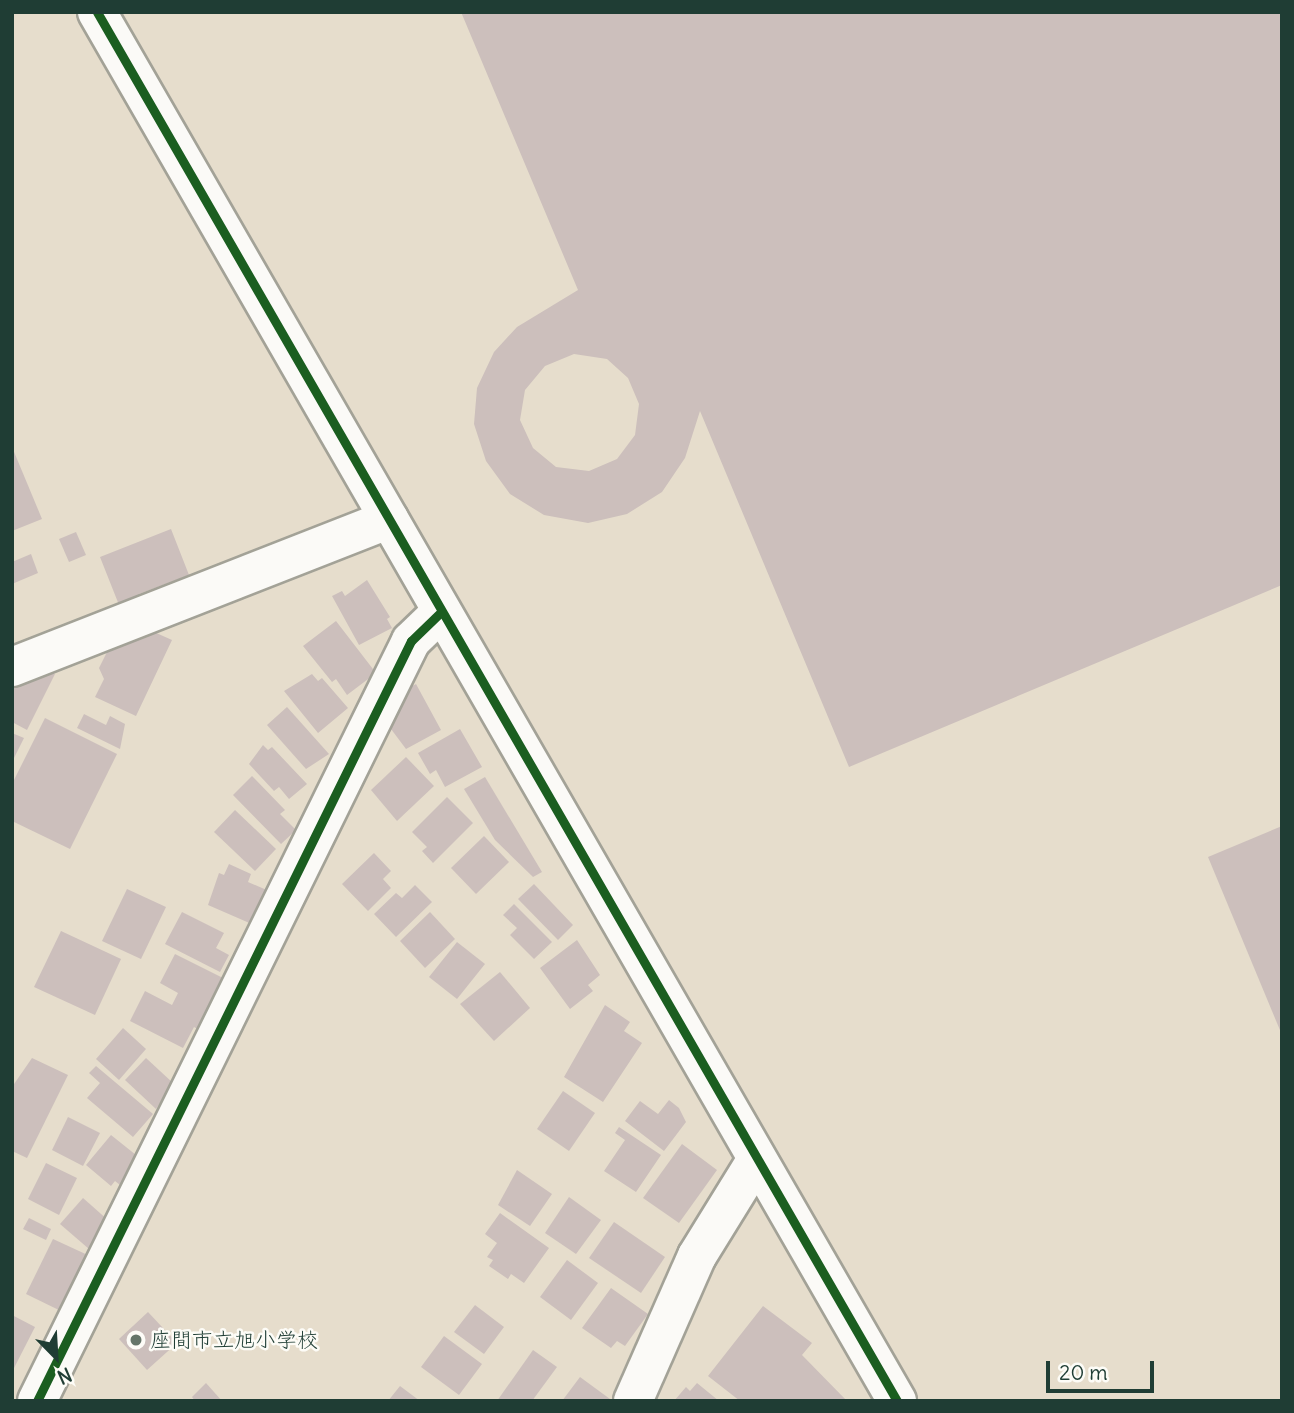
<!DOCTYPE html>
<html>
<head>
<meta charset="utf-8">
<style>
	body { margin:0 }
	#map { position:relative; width:1294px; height:1413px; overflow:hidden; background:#e6ddcc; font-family:Delius,"Klee One",sans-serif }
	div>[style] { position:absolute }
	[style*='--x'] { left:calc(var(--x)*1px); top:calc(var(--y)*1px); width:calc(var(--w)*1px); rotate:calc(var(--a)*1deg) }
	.building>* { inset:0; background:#ccbfbc }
	.roads { filter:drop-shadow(2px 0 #a3a297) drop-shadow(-2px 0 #a3a297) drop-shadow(0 2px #a3a297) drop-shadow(0 -2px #a3a297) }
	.minor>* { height:38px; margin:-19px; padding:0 19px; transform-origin:19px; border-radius:19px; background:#fbfaf7 }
	.cycleway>* { height:9px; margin:-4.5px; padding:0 4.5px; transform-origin:4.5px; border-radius:4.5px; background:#1b5e20 }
	.dots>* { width:19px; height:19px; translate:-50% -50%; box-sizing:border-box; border:4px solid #fdfcf7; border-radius:50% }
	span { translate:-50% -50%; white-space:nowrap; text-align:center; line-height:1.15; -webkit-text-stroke:5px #fdfcf7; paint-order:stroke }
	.poi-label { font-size:21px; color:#1f3d34 }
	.left { translate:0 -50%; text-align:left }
	.frame { position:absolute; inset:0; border:14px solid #1f3d34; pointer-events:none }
	.north { position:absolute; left:21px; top:1322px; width:70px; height:70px; -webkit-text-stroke:5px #fdfcf7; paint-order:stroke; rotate:156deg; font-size:19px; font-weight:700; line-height:28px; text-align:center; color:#1f3d34 }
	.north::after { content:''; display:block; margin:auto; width:24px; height:32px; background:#1f3d34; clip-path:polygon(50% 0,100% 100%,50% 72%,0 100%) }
	.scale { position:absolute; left:1046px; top:1361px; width:108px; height:32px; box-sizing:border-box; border:4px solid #1f3d34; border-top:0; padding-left:9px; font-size:21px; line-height:24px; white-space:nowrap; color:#1f3d34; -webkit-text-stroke:5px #fdfcf7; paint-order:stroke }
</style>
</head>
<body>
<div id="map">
	<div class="building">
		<div style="clip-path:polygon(evenodd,461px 12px,1282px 12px,1282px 585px,849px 767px,700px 411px,685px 458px,662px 492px,627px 514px,588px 523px,544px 515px,510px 494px,486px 461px,474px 424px,477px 388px,494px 352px,517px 327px,578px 290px,461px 12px,574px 354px,607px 359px,628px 378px,639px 404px,635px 435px,617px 459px,589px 471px,556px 467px,533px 448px,520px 420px,525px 390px,545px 366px,574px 354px)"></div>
		<div style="clip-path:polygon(12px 447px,42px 519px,12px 531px)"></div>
		<div style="clip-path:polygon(171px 529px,189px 575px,139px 594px,142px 602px,121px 610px,100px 557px)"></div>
		<div style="clip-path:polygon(76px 532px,86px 555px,69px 562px,59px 539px)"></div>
		<div style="clip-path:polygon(31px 554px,38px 573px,12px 584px,12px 562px)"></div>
		<div style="clip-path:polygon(367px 580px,390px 617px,387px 619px,392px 628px,359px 645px,332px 596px,342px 591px,345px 596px)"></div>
		<div style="clip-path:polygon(336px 621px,376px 673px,347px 695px,336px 679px,332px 682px,303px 646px)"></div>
		<div style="clip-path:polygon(154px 632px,172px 640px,136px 716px,95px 697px,104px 679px,99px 668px,107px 652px)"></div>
		<div style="clip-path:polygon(42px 668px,55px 674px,27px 730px,12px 722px,12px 683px,19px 687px)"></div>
		<div style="clip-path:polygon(312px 674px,318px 681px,322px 678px,348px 708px,318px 733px,284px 691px)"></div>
		<div style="clip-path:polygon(416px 684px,441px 730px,406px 749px,385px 721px,401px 707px,395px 696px)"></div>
		<div style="clip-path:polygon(287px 707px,329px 754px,306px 769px,267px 725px)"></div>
		<div style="clip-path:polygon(84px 714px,106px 725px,110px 716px,125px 724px,120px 749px,77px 728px)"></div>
		<div style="clip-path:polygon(45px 718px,117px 754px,70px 849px,12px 821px,12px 784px)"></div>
		<div style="clip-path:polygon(460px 729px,482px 767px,445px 787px,436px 770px,430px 774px,418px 753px)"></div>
		<div style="clip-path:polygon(12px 733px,24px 738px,12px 762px)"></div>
		<div style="clip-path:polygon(263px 745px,268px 750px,272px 747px,307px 784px,289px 799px,279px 787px,274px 791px,249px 764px)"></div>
		<div style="clip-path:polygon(406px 757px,434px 786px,397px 821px,371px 790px)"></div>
		<div style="clip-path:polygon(252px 776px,285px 810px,280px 814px,296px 830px,281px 844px,233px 795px)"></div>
		<div style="clip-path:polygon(485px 777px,542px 872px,533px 877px,495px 840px,464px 789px)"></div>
		<div style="clip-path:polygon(447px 797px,473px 823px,433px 863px,422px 851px,427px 847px,412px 832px)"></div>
		<div style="clip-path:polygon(235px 810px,276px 849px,255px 871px,214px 832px)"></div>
		<div style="clip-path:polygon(1282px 826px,1282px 1035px,1208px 857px)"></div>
		<div style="clip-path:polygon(484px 836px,509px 862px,476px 894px,451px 868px)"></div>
		<div style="clip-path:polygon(374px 853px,391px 871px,383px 879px,391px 888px,368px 911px,342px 884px)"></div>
		<div style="clip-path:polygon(229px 864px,251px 874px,248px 882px,269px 891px,254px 925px,208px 905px,219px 873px,224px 875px)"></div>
		<div style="clip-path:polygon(534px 884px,573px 925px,558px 940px,518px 899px)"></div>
		<div style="clip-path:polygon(415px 885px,432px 902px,396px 937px,374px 914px,396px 893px,402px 898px)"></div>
		<div style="clip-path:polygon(127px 889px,166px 907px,141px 959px,102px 941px)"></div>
		<div style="clip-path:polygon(514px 904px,552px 942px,534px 959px,510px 935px,517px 928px,503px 915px)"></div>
		<div style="clip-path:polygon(182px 912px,224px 933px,216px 948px,229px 955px,220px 972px,165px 944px)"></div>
		<div style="clip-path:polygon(430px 912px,455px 939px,425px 968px,400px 941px)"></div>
		<div style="clip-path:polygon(61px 931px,121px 959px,95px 1015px,34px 987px)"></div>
		<div style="clip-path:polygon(577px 940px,600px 975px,588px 985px,593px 991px,570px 1009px,540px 968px)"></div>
		<div style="clip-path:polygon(457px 942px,485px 964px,457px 999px,429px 977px)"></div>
		<div style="clip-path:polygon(175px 954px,229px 981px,203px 1032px,194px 1027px,183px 1048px,130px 1021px,145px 991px,172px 1005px,178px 993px,160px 983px)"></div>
		<div style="clip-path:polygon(500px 972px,530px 1008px,494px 1041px,460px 1004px)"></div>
		<div style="clip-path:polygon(605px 1005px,630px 1022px,624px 1031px,642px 1043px,603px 1102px,564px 1077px)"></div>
		<div style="clip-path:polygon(123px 1028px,146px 1049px,119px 1080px,96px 1059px)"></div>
		<div style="clip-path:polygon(32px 1058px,68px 1075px,27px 1158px,12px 1151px,12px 1087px)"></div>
		<div style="clip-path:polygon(146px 1058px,173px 1083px,156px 1109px,125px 1080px)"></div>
		<div style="clip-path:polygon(96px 1066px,153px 1114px,133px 1137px,87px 1098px,100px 1083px,89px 1073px)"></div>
		<div style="clip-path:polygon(563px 1091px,595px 1113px,569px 1151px,537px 1129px)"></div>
		<div style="clip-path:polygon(669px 1100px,679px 1108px,686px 1122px,664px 1151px,625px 1121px,640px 1101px,658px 1114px)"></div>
		<div style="clip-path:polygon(68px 1117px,100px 1133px,83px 1166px,52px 1150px)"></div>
		<div style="clip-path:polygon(619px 1127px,661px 1155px,636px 1192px,604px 1171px,625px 1140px,615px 1133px)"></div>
		<div style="clip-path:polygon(111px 1135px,141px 1159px,120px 1185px,115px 1181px,111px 1186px,86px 1165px)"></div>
		<div style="clip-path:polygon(682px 1144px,717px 1170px,679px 1223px,643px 1198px)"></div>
		<div style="clip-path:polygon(46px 1163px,77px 1178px,59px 1215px,28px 1199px)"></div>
		<div style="clip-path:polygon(517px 1170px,552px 1194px,530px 1226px,498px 1205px)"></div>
		<div style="clip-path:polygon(569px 1197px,601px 1220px,576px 1254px,545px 1233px)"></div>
		<div style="clip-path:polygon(83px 1198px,109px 1221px,89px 1249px,60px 1224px)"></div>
		<div style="clip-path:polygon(500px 1213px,549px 1248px,524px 1283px,511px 1274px,508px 1279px,489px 1266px,493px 1260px,487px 1257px,497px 1243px,485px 1234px)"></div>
		<div style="clip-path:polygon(29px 1218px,51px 1229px,46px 1240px,23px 1229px)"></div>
		<div style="clip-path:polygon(614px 1222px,665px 1257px,641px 1293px,589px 1258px)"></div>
		<div style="clip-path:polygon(53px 1239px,92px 1257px,65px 1313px,26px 1294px)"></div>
		<div style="clip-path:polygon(567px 1260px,598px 1283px,571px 1320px,540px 1297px)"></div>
		<div style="clip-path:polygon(611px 1288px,648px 1314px,625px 1346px,617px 1341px,611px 1348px,582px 1328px)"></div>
		<div style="clip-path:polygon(475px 1305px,504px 1327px,484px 1354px,454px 1332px)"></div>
		<div style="clip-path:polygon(763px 1306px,812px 1343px,802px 1355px,847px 1401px,740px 1401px,708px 1376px)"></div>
		<div style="clip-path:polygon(148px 1312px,177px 1343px,147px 1370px,119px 1339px)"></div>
		<div style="clip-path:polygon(12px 1315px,35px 1327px,12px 1372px)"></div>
		<div style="clip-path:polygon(444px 1336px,482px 1364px,459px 1395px,421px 1367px)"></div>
		<div style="clip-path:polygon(533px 1350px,557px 1367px,532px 1401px,497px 1401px)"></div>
		<div style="clip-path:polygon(580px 1377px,610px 1399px,609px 1401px,562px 1401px)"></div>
		<div style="clip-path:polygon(206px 1383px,222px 1401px,195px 1401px,192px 1397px)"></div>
		<div style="clip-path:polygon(697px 1383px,719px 1401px,674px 1401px,686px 1387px,690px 1391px)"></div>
		<div style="clip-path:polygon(400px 1386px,420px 1401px,388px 1401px)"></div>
	</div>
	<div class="roads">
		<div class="minor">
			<div style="--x:97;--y:12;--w:1603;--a:60.06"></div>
			<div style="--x:12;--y:667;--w:405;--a:-21.4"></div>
			<div style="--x:37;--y:1401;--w:847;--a:-63.8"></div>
			<div style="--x:411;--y:641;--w:42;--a:-44"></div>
			<div style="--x:633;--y:1401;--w:158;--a:-66.2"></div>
			<div style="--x:697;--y:1256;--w:114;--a:-58.3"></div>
		</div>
	</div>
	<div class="cycleway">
		<div style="--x:97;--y:12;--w:1603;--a:60.06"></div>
		<div style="--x:37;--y:1401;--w:847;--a:-63.8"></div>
		<div style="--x:411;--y:641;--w:42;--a:-44"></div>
	</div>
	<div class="dots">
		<div style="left:136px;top:1340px;background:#657569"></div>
	</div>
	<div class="poi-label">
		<span class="left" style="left:150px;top:1340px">座間市立旭小学校</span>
	</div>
	<div class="frame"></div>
	<div class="north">N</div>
	<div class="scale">20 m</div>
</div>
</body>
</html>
